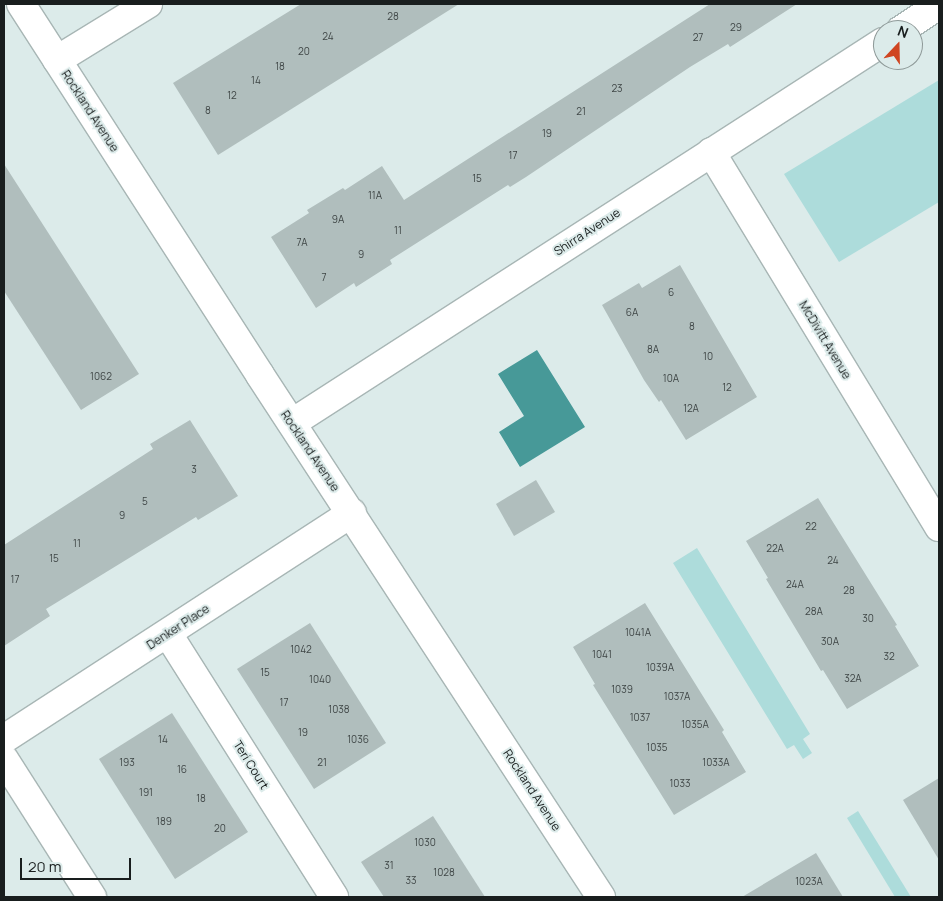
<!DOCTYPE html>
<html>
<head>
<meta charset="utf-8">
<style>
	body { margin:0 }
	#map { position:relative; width:943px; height:901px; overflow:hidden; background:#dcebea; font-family:Manrope,sans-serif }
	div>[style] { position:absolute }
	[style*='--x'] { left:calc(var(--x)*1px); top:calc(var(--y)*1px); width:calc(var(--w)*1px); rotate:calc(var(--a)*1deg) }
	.green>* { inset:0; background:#addcdb }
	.water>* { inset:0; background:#479998 }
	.building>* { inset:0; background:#b0bebd }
	.roads { filter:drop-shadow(1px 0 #a8b6b5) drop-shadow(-1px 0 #a8b6b5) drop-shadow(0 1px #a8b6b5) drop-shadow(0 -1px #a8b6b5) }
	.minor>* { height:28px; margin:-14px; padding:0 14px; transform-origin:14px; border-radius:14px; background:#fff }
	span { translate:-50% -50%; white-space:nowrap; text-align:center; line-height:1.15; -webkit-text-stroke:4px #dcebea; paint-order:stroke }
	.number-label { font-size:10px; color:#3f4646 }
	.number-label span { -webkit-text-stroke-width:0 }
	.street-label { font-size:12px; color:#191e1e }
	.frame { position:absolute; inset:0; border:5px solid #191e1e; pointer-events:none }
	.north { position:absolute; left:873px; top:20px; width:50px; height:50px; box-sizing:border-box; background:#dcebea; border:1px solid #8e9998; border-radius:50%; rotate:21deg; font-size:14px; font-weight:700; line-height:20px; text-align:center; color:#191e1e }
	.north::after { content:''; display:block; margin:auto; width:18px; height:22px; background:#cf4521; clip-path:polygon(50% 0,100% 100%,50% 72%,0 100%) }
	.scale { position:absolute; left:20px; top:858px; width:111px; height:22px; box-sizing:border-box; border:2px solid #191e1e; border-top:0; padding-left:6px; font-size:15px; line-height:18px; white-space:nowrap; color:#191e1e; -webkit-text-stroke:4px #dcebea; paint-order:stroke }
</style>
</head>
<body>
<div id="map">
	<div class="green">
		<div style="clip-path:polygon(939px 80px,939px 202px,839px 262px,784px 174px)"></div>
		<div style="clip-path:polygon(697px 548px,810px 734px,803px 739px,812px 753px,803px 759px,794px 745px,787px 749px,673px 563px)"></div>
		<div style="clip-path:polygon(858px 811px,911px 897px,895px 897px,847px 818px)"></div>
	</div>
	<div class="water">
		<div style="clip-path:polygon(537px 350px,585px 427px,520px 467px,499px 432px,524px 416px,498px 374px)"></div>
	</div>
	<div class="building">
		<div style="clip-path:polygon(301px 4px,459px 4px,218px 155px,173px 83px)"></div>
		<div style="clip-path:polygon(710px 4px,797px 4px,730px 47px,728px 44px,690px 67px,526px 177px,510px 187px,508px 185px,390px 260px,392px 264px,356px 287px,354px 283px,316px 308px,271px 237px,309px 213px,307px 210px,343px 188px,345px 190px,382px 166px,404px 200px)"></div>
		<div style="clip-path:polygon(4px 164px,139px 374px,81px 410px,4px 291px)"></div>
		<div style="clip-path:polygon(680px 265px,757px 397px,686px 440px,661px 400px,659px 402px,644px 380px,602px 305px,639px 283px,642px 288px)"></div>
		<div style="clip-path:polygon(190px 420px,238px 496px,198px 520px,196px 517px,46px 609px,50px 616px,4px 646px,4px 545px,153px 449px,150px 444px)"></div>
		<div style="clip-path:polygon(536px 480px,555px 512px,514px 536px,496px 504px)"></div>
		<div style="clip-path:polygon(818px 498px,897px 625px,895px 626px,919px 666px,847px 709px,823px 670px,821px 671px,766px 579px,768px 578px,746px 541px)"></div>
		<div style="clip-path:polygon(645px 603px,724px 730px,722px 732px,746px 772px,674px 815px,593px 685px,595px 684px,573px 647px)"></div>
		<div style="clip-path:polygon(310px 623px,386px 743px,314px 789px,237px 669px)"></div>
		<div style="clip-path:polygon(172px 713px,248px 832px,175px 879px,99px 759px)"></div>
		<div style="clip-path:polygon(939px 778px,939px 860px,903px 800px)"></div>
		<div style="clip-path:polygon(433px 816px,453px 847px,485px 897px,384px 897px,361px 862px)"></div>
		<div style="clip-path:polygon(816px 853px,843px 897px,742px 897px)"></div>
	</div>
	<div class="roads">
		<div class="minor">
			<div style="--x:21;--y:4;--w:441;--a:57.2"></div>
			<div style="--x:260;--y:375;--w:624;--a:56.85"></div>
			<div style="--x:901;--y:30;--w:45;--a:-33.3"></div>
			<div style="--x:57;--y:60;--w:107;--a:-31.6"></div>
			<div style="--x:711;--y:152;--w:439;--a:58.7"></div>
			<div style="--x:292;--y:423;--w:703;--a:-32.81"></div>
			<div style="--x:168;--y:634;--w:311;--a:57.7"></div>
			<div style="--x:4;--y:739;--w:415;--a:-33"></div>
			<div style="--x:4;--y:759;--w:164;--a:57.5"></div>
		</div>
	</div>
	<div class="number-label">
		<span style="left:393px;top:17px">28</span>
		<span style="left:736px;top:28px">29</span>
		<span style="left:328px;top:37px">24</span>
		<span style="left:698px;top:38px">27</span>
		<span style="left:304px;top:52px">20</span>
		<span style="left:280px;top:67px">18</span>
		<span style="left:256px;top:81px">14</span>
		<span style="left:617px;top:89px">23</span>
		<span style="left:232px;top:96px">12</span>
		<span style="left:208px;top:111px">8</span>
		<span style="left:581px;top:112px">21</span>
		<span style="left:547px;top:134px">19</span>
		<span style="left:513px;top:156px">17</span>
		<span style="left:477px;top:179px">15</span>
		<span style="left:375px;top:196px">11A</span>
		<span style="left:338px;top:220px">9A</span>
		<span style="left:398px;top:231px">11</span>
		<span style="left:302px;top:243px">7A</span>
		<span style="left:361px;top:255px">9</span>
		<span style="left:324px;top:278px">7</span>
		<span style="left:671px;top:293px">6</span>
		<span style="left:632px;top:313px">6A</span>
		<span style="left:692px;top:327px">8</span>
		<span style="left:653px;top:350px">8A</span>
		<span style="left:708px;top:357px">10</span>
		<span style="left:101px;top:377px">1062</span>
		<span style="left:671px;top:379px">10A</span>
		<span style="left:727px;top:388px">12</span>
		<span style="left:691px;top:409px">12A</span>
		<span style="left:194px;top:470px">3</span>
		<span style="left:145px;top:502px">5</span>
		<span style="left:122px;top:516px">9</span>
		<span style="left:811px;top:527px">22</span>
		<span style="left:77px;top:544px">11</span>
		<span style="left:775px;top:549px">22A</span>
		<span style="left:54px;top:559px">15</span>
		<span style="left:833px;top:561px">24</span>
		<span style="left:15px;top:580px">17</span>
		<span style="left:795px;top:585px">24A</span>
		<span style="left:849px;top:591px">28</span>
		<span style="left:814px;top:612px">28A</span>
		<span style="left:868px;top:619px">30</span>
		<span style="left:638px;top:633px">1041A</span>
		<span style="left:830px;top:642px">30A</span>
		<span style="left:301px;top:650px">1042</span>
		<span style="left:602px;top:655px">1041</span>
		<span style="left:889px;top:657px">32</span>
		<span style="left:660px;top:668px">1039A</span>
		<span style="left:265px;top:673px">15</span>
		<span style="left:853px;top:679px">32A</span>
		<span style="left:320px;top:680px">1040</span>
		<span style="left:622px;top:690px">1039</span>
		<span style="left:677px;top:697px">1037A</span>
		<span style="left:284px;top:703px">17</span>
		<span style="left:339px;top:710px">1038</span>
		<span style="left:640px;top:718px">1037</span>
		<span style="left:695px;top:725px">1035A</span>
		<span style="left:303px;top:733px">19</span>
		<span style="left:163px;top:740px">14</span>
		<span style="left:358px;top:740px">1036</span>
		<span style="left:657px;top:748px">1035</span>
		<span style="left:127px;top:763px">193</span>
		<span style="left:322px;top:763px">21</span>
		<span style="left:716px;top:763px">1033A</span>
		<span style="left:182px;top:770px">16</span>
		<span style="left:680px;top:784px">1033</span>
		<span style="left:146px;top:793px">191</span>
		<span style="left:201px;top:799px">18</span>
		<span style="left:164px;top:822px">189</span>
		<span style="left:220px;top:829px">20</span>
		<span style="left:425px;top:843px">1030</span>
		<span style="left:389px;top:866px">31</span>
		<span style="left:444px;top:873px">1028</span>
		<span style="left:411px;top:881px">33</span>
		<span style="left:809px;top:882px">1023A</span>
	</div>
	<div class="street-label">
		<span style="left:90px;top:111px;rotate:57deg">Rockland Avenue</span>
		<span style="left:587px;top:232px;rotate:-33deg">Shirra Avenue</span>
		<span style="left:825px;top:340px;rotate:59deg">McDivitt Avenue</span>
		<span style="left:310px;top:451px;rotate:56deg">Rockland Avenue</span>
		<span style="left:178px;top:627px;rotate:-33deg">Denker Place</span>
		<span style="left:251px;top:765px;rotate:58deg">Teri Court</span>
		<span style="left:532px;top:790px;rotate:57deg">Rockland Avenue</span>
	</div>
	<div class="frame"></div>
	<div class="north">N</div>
	<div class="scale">20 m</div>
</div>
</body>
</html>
